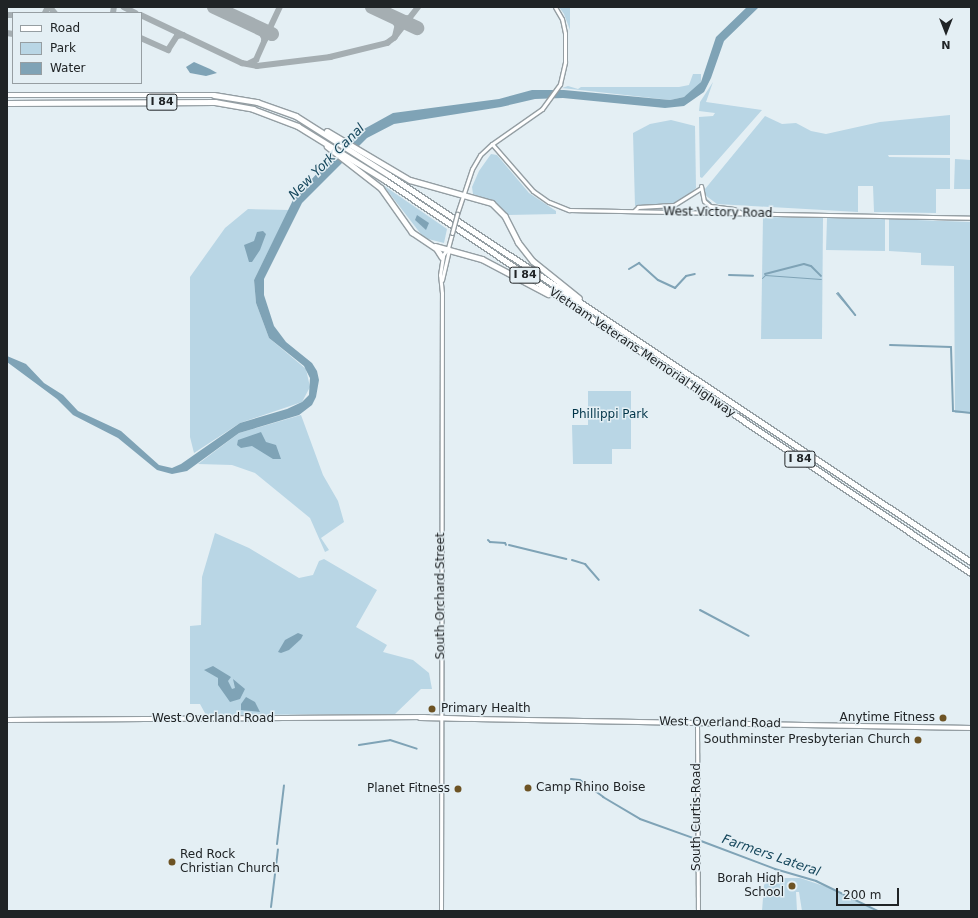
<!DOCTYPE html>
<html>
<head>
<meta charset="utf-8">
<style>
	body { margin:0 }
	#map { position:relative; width:978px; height:918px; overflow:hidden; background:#e4eff4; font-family:"DejaVu Sans",sans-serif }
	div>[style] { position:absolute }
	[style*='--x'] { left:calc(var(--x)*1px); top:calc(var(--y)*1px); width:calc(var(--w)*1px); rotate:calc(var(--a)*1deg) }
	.green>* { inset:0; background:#b9d6e5 }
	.water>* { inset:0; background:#7fa3b6 }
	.stream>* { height:1px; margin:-0.5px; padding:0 0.5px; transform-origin:0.5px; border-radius:0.5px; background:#7fa3b6 }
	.canal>* { height:2px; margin:-1px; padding:0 1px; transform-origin:1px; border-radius:1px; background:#7fa3b6 }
	.taxiway>* { height:5.5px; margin:-2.75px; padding:0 2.75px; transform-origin:2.75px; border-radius:2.75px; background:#a5aeb2 }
	.runway>* { height:14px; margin:-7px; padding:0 7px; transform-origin:7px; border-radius:7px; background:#a5aeb2 }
	.roads { filter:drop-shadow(1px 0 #949ea3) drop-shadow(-1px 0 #949ea3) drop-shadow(0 1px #949ea3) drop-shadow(0 -1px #949ea3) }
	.secondary>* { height:3px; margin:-1.5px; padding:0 1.5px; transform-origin:1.5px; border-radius:1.5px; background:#fff }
	.primary>* { height:3.5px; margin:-1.75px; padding:0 1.75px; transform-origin:1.75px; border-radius:1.75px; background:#fff }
	.highway>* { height:4.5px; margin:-2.25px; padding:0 2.25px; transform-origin:2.25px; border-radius:2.25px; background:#fff }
	.bridges { filter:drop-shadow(1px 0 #949ea3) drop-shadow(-1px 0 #949ea3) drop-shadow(0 1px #949ea3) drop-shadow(0 -1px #949ea3) }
	.secondary-bridge>* { height:3px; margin:-1.5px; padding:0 1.5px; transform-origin:1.5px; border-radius:1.5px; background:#fff }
	.dots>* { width:11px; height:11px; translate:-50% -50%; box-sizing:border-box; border:2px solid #e4eff4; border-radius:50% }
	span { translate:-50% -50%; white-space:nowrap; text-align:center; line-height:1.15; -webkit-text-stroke:3px #e4eff4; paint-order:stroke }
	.shield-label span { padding:1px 3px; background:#e4eff4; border:1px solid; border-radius:3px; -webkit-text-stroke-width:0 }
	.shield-label { font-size:11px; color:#202426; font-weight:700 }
	.street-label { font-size:12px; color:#202426 }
	.park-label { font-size:12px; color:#003448 }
	.poi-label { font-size:12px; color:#202426 }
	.left { translate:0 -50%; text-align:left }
	.right { translate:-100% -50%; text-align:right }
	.water-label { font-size:13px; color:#16475c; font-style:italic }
	.frame { position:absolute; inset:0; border:8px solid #202426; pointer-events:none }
	.legend { position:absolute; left:12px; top:12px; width:130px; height:72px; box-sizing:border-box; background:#e4eff4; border:1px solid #969ea2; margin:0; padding:5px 7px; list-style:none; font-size:12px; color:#202426 }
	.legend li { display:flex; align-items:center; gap:8px; height:20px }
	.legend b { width:20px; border:1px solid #969ea2 }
	.north { position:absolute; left:926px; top:12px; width:40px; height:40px; -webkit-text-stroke:3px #e4eff4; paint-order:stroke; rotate:180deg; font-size:11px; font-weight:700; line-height:16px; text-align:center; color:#202426 }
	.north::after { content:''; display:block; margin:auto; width:14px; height:18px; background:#202426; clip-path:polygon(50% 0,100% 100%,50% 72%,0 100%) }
	.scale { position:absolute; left:836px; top:888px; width:63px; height:18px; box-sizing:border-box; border:2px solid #202426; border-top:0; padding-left:5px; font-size:12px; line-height:14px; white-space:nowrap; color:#202426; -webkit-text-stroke:3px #e4eff4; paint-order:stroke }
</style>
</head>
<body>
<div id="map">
	<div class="green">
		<div style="clip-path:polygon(559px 7px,570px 7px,570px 30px,564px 14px)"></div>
		<div style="clip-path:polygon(693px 74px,701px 74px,701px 82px,694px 90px,684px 97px,670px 100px,562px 88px,568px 86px,578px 89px,581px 87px,679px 87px,689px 85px)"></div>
		<div style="clip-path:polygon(713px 82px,706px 102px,762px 110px,702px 178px,700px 177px,699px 117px,713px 116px,715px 113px,699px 111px,700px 102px)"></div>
		<div style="clip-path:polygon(950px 115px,950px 155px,888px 155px,889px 157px,950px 158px,950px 189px,936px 189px,936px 213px,874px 212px,873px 186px,858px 186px,858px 212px,717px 204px,705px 195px,705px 189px,765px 116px,782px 124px,796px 123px,811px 131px,826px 134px,880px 122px)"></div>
		<div style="clip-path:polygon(671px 120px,695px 126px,696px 188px,684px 199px,672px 205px,635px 206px,633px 133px,650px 124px)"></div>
		<div style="clip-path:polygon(491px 154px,497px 155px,529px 193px,556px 211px,556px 214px,507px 215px,496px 203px,473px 194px,472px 187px,479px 171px)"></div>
		<div style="clip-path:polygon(955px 159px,971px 160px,971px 189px,954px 189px)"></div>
		<div style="clip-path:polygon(383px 185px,447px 229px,444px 243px,424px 238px)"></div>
		<div style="clip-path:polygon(248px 209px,289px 210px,254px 280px,256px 303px,269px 338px,306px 369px,310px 387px,302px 402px,240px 423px,194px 453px,190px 437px,190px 277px,225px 228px)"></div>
		<div style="clip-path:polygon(763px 217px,823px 218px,822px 339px,761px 339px)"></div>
		<div style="clip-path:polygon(827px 218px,885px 219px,885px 251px,826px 250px)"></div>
		<div style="clip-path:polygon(889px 219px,971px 222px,971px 413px,955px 413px,954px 266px,921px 265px,921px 253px,889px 251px)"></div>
		<div style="clip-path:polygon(588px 391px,631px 391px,631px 449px,612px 449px,612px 464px,573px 464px,572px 425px,588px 425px)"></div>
		<div style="clip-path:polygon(301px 415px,323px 475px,338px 501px,344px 522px,321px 538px,329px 550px,325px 552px,310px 518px,255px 473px,232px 465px,198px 464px,239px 433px)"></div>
		<div style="clip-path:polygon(215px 533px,249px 548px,299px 578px,313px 575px,319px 561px,324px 559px,377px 590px,356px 627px,387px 645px,383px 652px,413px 660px,429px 673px,432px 689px,421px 689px,395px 714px,206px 715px,200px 704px,190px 704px,190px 626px,201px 625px,202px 577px)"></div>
		<div style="clip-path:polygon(785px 878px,800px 878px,830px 888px,876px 911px,802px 911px,799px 892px,796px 892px,797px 911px,762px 911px,764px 885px,768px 879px)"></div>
	</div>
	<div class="water">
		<div style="clip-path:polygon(747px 7px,759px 7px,724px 41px,711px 78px,704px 92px,684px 106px,665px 108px,563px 98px,535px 99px,501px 107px,394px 124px,367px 138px,302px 203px,264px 279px,264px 295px,274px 326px,286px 342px,312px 363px,317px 371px,319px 380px,316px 397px,312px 405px,299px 415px,239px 433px,187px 471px,172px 474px,157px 470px,118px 438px,73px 415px,57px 399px,7px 362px,7px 356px,26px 364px,44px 383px,63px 395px,78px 411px,121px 431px,159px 465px,172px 468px,181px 464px,240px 423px,287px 409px,302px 402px,309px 395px,310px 378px,304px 366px,269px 338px,256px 303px,254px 280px,293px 200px,320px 170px,364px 129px,393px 113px,499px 99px,532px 90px,564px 90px,670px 100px,684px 97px,701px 82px,716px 37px)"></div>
		<div style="clip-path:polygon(194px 62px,210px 69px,217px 73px,206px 76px,190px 73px,186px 67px)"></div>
		<div style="clip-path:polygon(417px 215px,429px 223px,426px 230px,415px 220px)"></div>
		<div style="clip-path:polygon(263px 231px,266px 234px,260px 250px,252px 262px,249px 262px,244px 245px,254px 241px,257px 232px)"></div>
		<div style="clip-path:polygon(261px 432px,266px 442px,276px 445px,281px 459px,273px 459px,252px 446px,241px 448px,237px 445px,238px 440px)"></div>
		<div style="clip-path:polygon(298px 633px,303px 635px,301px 639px,289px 650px,281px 653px,278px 652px,285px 640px)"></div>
		<div style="clip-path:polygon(213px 666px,231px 677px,228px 681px,232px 689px,235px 688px,233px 679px,245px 689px,240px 699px,230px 702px,218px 685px,218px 678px,204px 670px)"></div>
		<div style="clip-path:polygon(246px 697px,255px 702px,260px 712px,241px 710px,241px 704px)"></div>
	</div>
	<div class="stream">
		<div style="--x:706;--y:199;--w:6;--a:39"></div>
		<div style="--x:508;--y:277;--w:1;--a:0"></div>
		<div style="--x:762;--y:278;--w:4;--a:-45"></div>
		<div style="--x:765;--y:275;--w:56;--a:4.1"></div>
		<div style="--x:836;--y:293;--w:29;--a:49"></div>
	</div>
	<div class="canal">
		<div style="--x:629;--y:269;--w:12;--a:-31"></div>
		<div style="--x:639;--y:263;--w:25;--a:42"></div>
		<div style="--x:658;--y:280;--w:19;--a:25"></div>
		<div style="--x:675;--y:288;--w:16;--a:-47"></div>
		<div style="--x:686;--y:276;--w:9;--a:-13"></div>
		<div style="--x:765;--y:274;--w:40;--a:-14.4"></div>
		<div style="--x:804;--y:264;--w:7;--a:16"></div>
		<div style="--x:811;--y:266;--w:14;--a:45"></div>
		<div style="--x:729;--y:275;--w:24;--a:2"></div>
		<div style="--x:838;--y:293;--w:28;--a:52"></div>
		<div style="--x:890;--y:345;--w:61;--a:1.9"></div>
		<div style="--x:951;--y:347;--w:64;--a:88.2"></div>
		<div style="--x:953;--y:411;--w:18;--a:6"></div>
		<div style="--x:488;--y:540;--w:3;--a:45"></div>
		<div style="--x:490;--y:542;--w:15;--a:4"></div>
		<div style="--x:505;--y:543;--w:2;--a:63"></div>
		<div style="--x:509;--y:545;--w:59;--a:13.8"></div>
		<div style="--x:572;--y:560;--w:14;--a:17"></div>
		<div style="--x:585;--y:564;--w:21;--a:49"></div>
		<div style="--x:700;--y:610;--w:55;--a:28"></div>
		<div style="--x:359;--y:745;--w:31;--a:-9"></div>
		<div style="--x:390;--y:740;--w:28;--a:18"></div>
		<div style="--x:571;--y:779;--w:9;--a:6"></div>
		<div style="--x:580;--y:780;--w:29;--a:36"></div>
		<div style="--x:603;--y:797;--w:43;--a:30.7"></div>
		<div style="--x:640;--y:819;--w:56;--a:19.7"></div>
		<div style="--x:701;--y:841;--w:79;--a:20.7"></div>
		<div style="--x:775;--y:869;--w:43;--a:16.3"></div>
		<div style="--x:816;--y:881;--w:69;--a:25.8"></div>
		<div style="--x:277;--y:844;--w:59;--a:-83.2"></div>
		<div style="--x:271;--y:907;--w:58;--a:-83.1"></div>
	</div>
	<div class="taxiway">
		<div style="--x:50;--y:7;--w:8;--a:50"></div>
		<div style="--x:124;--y:7;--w:13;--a:27"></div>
		<div style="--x:45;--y:13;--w:7;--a:-63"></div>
		<div style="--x:113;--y:13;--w:6;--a:-81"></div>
		<div style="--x:7;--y:15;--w:6;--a:0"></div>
		<div style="--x:141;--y:15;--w:112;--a:25.4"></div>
		<div style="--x:242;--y:63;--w:15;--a:11"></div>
		<div style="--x:257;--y:66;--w:74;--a:-7"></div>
		<div style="--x:330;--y:57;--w:59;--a:-13.8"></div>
		<div style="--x:387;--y:43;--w:9;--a:-36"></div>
		<div style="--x:394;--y:38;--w:39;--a:-52"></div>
		<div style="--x:391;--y:16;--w:12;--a:55"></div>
		<div style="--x:398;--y:26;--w:9;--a:103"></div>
		<div style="--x:397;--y:19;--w:13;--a:-4"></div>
		<div style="--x:7;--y:33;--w:6;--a:9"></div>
		<div style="--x:141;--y:38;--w:30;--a:24"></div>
		<div style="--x:168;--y:50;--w:17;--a:-57"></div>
		<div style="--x:177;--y:36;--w:6;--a:-9"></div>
		<div style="--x:264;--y:41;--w:38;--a:-65"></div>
		<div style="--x:248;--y:64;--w:9;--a:-27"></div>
		<div style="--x:256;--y:60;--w:22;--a:-66"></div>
		<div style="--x:265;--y:40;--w:13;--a:-117"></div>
	</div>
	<div class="runway">
		<div style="--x:214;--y:7;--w:64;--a:25"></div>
		<div style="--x:372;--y:7;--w:50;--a:25"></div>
	</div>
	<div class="roads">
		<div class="secondary">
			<div style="--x:492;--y:144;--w:62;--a:48.9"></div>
			<div style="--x:533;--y:191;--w:19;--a:35"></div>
			<div style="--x:549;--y:202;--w:22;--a:22"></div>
			<div style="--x:569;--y:210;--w:402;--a:1.1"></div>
			<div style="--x:701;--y:186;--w:15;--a:79"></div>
			<div style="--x:704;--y:201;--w:8;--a:40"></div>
			<div style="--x:710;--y:206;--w:24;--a:7"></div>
			<div style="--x:734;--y:209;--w:9;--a:27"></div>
			<div style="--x:634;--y:211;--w:6;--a:-45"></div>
			<div style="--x:638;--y:207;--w:36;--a:-3"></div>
			<div style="--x:674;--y:205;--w:31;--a:-32"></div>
			<div style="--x:457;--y:214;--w:47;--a:-71.6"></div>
			<div style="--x:472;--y:169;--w:16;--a:-60"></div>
			<div style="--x:480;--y:155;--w:16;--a:-43"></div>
			<div style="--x:492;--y:144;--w:61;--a:-35"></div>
			<div style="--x:542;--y:109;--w:31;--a:-54"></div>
			<div style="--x:560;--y:84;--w:23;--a:-77"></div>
			<div style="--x:565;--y:62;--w:29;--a:-90"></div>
			<div style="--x:565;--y:33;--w:14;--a:-102"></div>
			<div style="--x:562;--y:19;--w:14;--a:-120"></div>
			<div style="--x:442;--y:280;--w:31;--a:-77"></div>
			<div style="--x:697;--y:722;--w:189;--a:89.7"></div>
			<div style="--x:441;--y:911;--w:618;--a:-89.91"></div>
			<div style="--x:442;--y:293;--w:18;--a:-96"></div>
			<div style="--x:440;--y:275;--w:20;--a:-81"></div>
			<div style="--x:443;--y:255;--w:9;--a:-54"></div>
			<div style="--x:448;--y:248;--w:16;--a:-75"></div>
		</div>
		<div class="primary">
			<div style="--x:420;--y:718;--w:551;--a:1.04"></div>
			<div style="--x:7;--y:720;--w:417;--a:-0.4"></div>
			<div style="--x:424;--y:717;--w:45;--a:2.5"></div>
		</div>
		<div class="highway">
			<div style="--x:7;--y:95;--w:207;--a:0"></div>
			<div style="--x:214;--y:95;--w:44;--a:9.2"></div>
			<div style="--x:257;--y:102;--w:41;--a:19.7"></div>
			<div style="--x:296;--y:116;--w:110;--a:32.4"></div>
			<div style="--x:389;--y:175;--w:699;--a:33.62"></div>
			<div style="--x:7;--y:103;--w:208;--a:-0.3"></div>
			<div style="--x:215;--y:102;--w:39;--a:10"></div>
			<div style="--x:253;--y:109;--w:48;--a:20.7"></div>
			<div style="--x:298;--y:126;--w:102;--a:31.8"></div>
			<div style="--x:385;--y:180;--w:706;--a:33.85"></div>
			<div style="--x:327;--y:131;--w:96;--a:30.6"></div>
			<div style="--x:410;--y:180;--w:85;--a:15.7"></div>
			<div style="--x:492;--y:203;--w:18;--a:45"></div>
			<div style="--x:505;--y:216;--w:29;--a:63"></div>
			<div style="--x:518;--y:242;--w:24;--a:52"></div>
			<div style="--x:533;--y:261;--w:59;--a:38.8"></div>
			<div style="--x:327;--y:146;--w:68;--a:37.9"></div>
			<div style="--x:381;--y:188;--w:54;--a:54.8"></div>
			<div style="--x:412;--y:232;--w:30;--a:34"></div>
			<div style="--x:437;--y:249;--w:9;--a:58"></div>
			<div style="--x:435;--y:246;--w:49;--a:15.5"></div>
			<div style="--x:482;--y:259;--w:75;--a:27.9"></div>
		</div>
	</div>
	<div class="bridges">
		<div class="secondary-bridge">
			<div style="--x:452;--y:233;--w:20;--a:-75"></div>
		</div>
	</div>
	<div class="dots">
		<div style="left:432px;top:709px;background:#6d5324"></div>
		<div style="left:943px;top:718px;background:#6d5324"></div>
		<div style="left:918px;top:740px;background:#6d5324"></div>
		<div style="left:528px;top:788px;background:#6d5324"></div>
		<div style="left:458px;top:789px;background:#6d5324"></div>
		<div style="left:172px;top:862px;background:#6d5324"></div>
		<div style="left:792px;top:886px;background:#6d5324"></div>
	</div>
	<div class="shield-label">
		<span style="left:162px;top:102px">I 84</span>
		<span style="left:525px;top:275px">I 84</span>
		<span style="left:800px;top:459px">I 84</span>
	</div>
	<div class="street-label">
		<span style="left:718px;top:213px;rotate:1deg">West Victory Road</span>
		<span style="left:642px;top:353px;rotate:34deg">Vietnam Veterans Memorial Highway</span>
		<span style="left:441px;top:596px;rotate:-90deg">South Orchard Street</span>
		<span style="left:213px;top:719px">West Overland Road</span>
		<span style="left:720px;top:723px;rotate:1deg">West Overland Road</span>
		<span style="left:697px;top:817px;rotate:-90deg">South Curtis Road</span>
	</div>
	<div class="park-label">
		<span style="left:610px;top:415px">Phillippi Park</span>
	</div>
	<div class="poi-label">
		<span class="left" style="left:441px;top:709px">Primary Health</span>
		<span class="right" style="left:935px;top:718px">Anytime Fitness</span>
		<span class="right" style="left:910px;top:740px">Southminster Presbyterian Church</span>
		<span class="left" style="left:536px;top:788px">Camp Rhino Boise</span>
		<span class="right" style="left:450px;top:789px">Planet Fitness</span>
		<span class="left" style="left:180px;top:862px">Red Rock<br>Christian Church</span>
		<span class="right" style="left:784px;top:886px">Borah High<br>School</span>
	</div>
	<div class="water-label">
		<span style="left:327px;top:162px;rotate:-45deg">New York Canal</span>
		<span style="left:771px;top:856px;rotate:19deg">Farmers Lateral</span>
	</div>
	<div class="frame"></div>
	<ul class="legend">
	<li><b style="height:5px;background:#fff"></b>Road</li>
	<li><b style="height:11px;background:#b9d6e5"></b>Park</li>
	<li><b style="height:11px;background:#7fa3b6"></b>Water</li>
	</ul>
	<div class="north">N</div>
	<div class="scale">200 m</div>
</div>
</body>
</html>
